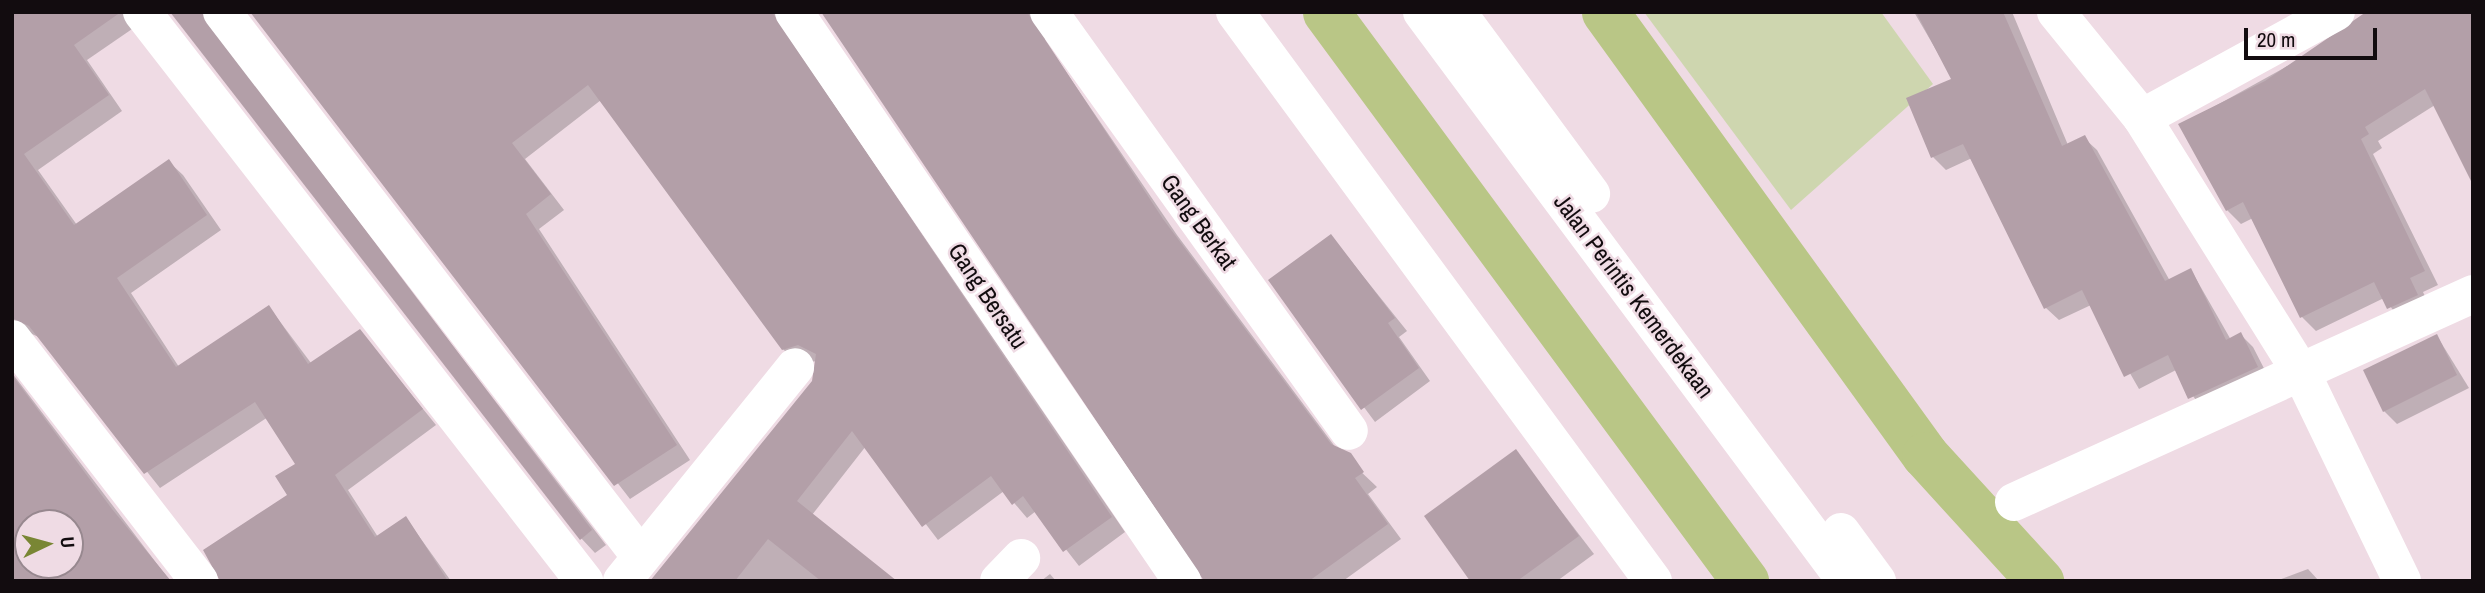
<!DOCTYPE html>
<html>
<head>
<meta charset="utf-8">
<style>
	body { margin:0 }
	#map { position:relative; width:2485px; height:593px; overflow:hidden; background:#efdbe4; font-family:"Archivo Narrow",sans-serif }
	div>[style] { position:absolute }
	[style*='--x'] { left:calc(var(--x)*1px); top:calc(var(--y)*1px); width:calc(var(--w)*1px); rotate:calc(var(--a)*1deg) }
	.green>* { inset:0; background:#ced6af }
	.shadow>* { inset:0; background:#0003 }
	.canal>* { height:47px; margin:-23.5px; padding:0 23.5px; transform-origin:23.5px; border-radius:23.5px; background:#b9c686 }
	.building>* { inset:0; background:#b39fa8 }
	.street>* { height:38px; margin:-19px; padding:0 19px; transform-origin:19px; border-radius:19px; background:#fff }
	.highway>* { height:38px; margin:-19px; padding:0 19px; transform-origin:19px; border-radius:19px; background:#fff }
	span { translate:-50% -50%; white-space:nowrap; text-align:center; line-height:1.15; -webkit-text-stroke:5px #efdbe4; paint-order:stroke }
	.street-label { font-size:24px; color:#120c0f }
	.frame { position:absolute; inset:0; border:14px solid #120c0f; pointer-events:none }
	.north { position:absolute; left:14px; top:509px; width:70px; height:70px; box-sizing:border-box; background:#efdbe4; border:2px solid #97888f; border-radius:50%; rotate:85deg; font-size:19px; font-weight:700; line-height:28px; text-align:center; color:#120c0f }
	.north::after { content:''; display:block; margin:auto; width:24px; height:32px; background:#798634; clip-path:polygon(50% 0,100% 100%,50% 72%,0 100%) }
	.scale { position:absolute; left:2244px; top:28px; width:133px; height:32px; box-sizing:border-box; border:4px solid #120c0f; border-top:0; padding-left:9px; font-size:21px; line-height:24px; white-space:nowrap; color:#120c0f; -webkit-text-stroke:5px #efdbe4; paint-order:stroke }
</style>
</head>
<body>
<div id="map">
	<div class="green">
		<div style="clip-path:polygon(1644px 12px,1881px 12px,1933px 84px,1791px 210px)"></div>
	</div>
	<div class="shadow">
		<div style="clip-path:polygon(12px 12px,141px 12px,135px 27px,87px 60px,122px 111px,38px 170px,77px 225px,168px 161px,183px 175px,221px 230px,131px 293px,179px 367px,269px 307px,311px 363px,360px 331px,436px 425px,348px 490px,378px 537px,406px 518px,451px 581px,222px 581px,290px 495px,297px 464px,268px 417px,160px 488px,41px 338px,25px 331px,12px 337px)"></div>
		<div style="clip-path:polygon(172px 12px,221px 12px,219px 42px,606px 545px,595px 553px,581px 538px)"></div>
		<div style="clip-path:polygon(252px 12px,796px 12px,790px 40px,1125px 532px,1079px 566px,1036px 511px,1027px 518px,1004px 491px,938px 540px,866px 446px,812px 515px,895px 581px,653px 581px,814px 381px,817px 361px,798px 364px,783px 349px,601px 100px,525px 159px,564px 210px,539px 229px,690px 460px,630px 499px)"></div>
		<div style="clip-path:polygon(823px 12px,1050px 12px,1045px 41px,1177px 235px,1336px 448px,1377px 487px,1368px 494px,1401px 539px,1343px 581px,1205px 581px)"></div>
		<div style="clip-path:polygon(1914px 12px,2012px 12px,2068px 145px,2084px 138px,2097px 150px,2170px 281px,2191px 270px,2231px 340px,2241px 335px,2253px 347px,2270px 380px,2203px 411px,2176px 370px,2139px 389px,2091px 305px,2059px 320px,2046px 308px,1972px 158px,1946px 170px,1933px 157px,1953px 79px)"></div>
		<div style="clip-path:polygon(2473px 12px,2435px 105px,2378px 141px,2382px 148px,2373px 154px,2438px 285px,2423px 292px,2431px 309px,2402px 322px,2384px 298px,2316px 331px,2302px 317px,2253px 218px,2241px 224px,2227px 210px,2181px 125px,2347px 33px)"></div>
		<div style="clip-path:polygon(1331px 236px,1407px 331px,1399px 337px,1430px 381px,1375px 422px,1270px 281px)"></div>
		<div style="clip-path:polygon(2437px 336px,2469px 388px,2397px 424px,2384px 411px)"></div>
		<div style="clip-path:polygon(evenodd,12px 373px,170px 581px,12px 581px,12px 373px,28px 523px,70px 523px,70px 565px,28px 565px,28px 523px)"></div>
		<div style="clip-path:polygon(1516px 452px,1594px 554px,1557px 581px,1472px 581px)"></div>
		<div style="clip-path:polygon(2308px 569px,2319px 581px,2276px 581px)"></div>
		<div style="clip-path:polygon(1050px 574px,1056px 581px,1041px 581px)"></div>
	</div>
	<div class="canal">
		<div style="--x:1326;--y:12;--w:707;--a:53.63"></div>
		<div style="--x:1605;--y:12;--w:546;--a:54.16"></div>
		<div style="--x:1925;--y:455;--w:171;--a:47.6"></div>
	</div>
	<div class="building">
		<div style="clip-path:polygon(12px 12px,121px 12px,74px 45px,109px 95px,24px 154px,74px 225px,169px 159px,207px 215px,117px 278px,176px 367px,269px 305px,308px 364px,360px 329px,423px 409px,335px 475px,375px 537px,406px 516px,448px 581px,220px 581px,203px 550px,287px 495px,275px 476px,295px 464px,255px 402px,144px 474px,29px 326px,12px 318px)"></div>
		<div style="clip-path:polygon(170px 12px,201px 12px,592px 530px,580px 540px)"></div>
		<div style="clip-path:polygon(250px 12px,772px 12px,1112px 517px,1063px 552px,1023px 496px,1012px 505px,991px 476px,922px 527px,852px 431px,797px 501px,897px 581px,821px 581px,768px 539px,735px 581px,650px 581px,812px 381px,816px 354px,798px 345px,782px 350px,588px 85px,512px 143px,551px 194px,526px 214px,677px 445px,614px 486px)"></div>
		<div style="clip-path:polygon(821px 12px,1027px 12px,1163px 219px,1331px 444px,1351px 453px,1364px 472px,1355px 478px,1388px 524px,1309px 581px,1204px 581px)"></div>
		<div style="clip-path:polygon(1916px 12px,2003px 12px,2062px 146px,2085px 135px,2165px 281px,2191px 268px,2226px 340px,2241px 332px,2258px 367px,2188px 399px,2168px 355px,2124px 377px,2082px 290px,2044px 309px,1963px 144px,1931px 158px,1906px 98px,1951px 79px)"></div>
		<div style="clip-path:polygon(2366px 12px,2473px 12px,2473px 185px,2425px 89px,2365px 127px,2369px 134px,2361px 139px,2425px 271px,2410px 278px,2418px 295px,2387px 309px,2374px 282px,2300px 318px,2243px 202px,2226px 211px,2178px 124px,2265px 81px)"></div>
		<div style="clip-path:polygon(1331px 234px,1395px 318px,1388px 323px,1419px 368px,1361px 410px,1268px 280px)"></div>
		<div style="clip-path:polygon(2437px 334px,2457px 375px,2383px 412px,2363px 370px)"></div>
		<div style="clip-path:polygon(evenodd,12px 375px,112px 509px,171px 581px,12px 581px,12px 375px,28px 523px,70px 523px,70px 565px,28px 565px,28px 523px)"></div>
		<div style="clip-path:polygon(1516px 449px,1579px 536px,1517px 581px,1470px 581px,1424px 516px)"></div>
	</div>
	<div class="street">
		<div style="--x:142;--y:12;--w:721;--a:52.16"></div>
		<div style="--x:222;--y:12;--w:687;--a:52.45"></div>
		<div style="--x:794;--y:12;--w:689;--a:55.71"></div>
		<div style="--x:1049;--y:12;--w:515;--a:54.4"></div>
		<div style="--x:1235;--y:12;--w:706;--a:53.7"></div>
		<div style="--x:2056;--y:12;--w:136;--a:50.9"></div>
		<div style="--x:2142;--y:118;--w:302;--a:58"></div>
		<div style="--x:2302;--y:374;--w:230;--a:64.2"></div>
		<div style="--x:2142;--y:118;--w:221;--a:-28.7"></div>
		<div style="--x:12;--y:339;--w:306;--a:52.3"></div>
		<div style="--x:2014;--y:502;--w:504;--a:-24.38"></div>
		<div style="--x:622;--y:581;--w:275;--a:-51"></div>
		<div style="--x:999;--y:581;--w:32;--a:-46"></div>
	</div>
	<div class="highway">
		<div style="--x:1422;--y:12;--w:710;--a:53.31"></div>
		<div style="--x:1457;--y:12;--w:226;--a:53.6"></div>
		<div style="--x:1841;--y:532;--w:61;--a:53.7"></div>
	</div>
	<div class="street-label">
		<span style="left:1199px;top:222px;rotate:54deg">Gang Berkat</span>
		<span style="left:988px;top:296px;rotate:56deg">Gang Bersatu</span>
		<span style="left:1634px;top:296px;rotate:53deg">Jalan Perintis Kemerdekaan</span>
	</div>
	<div class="frame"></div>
	<div class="north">U</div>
	<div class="scale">20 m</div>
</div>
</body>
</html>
